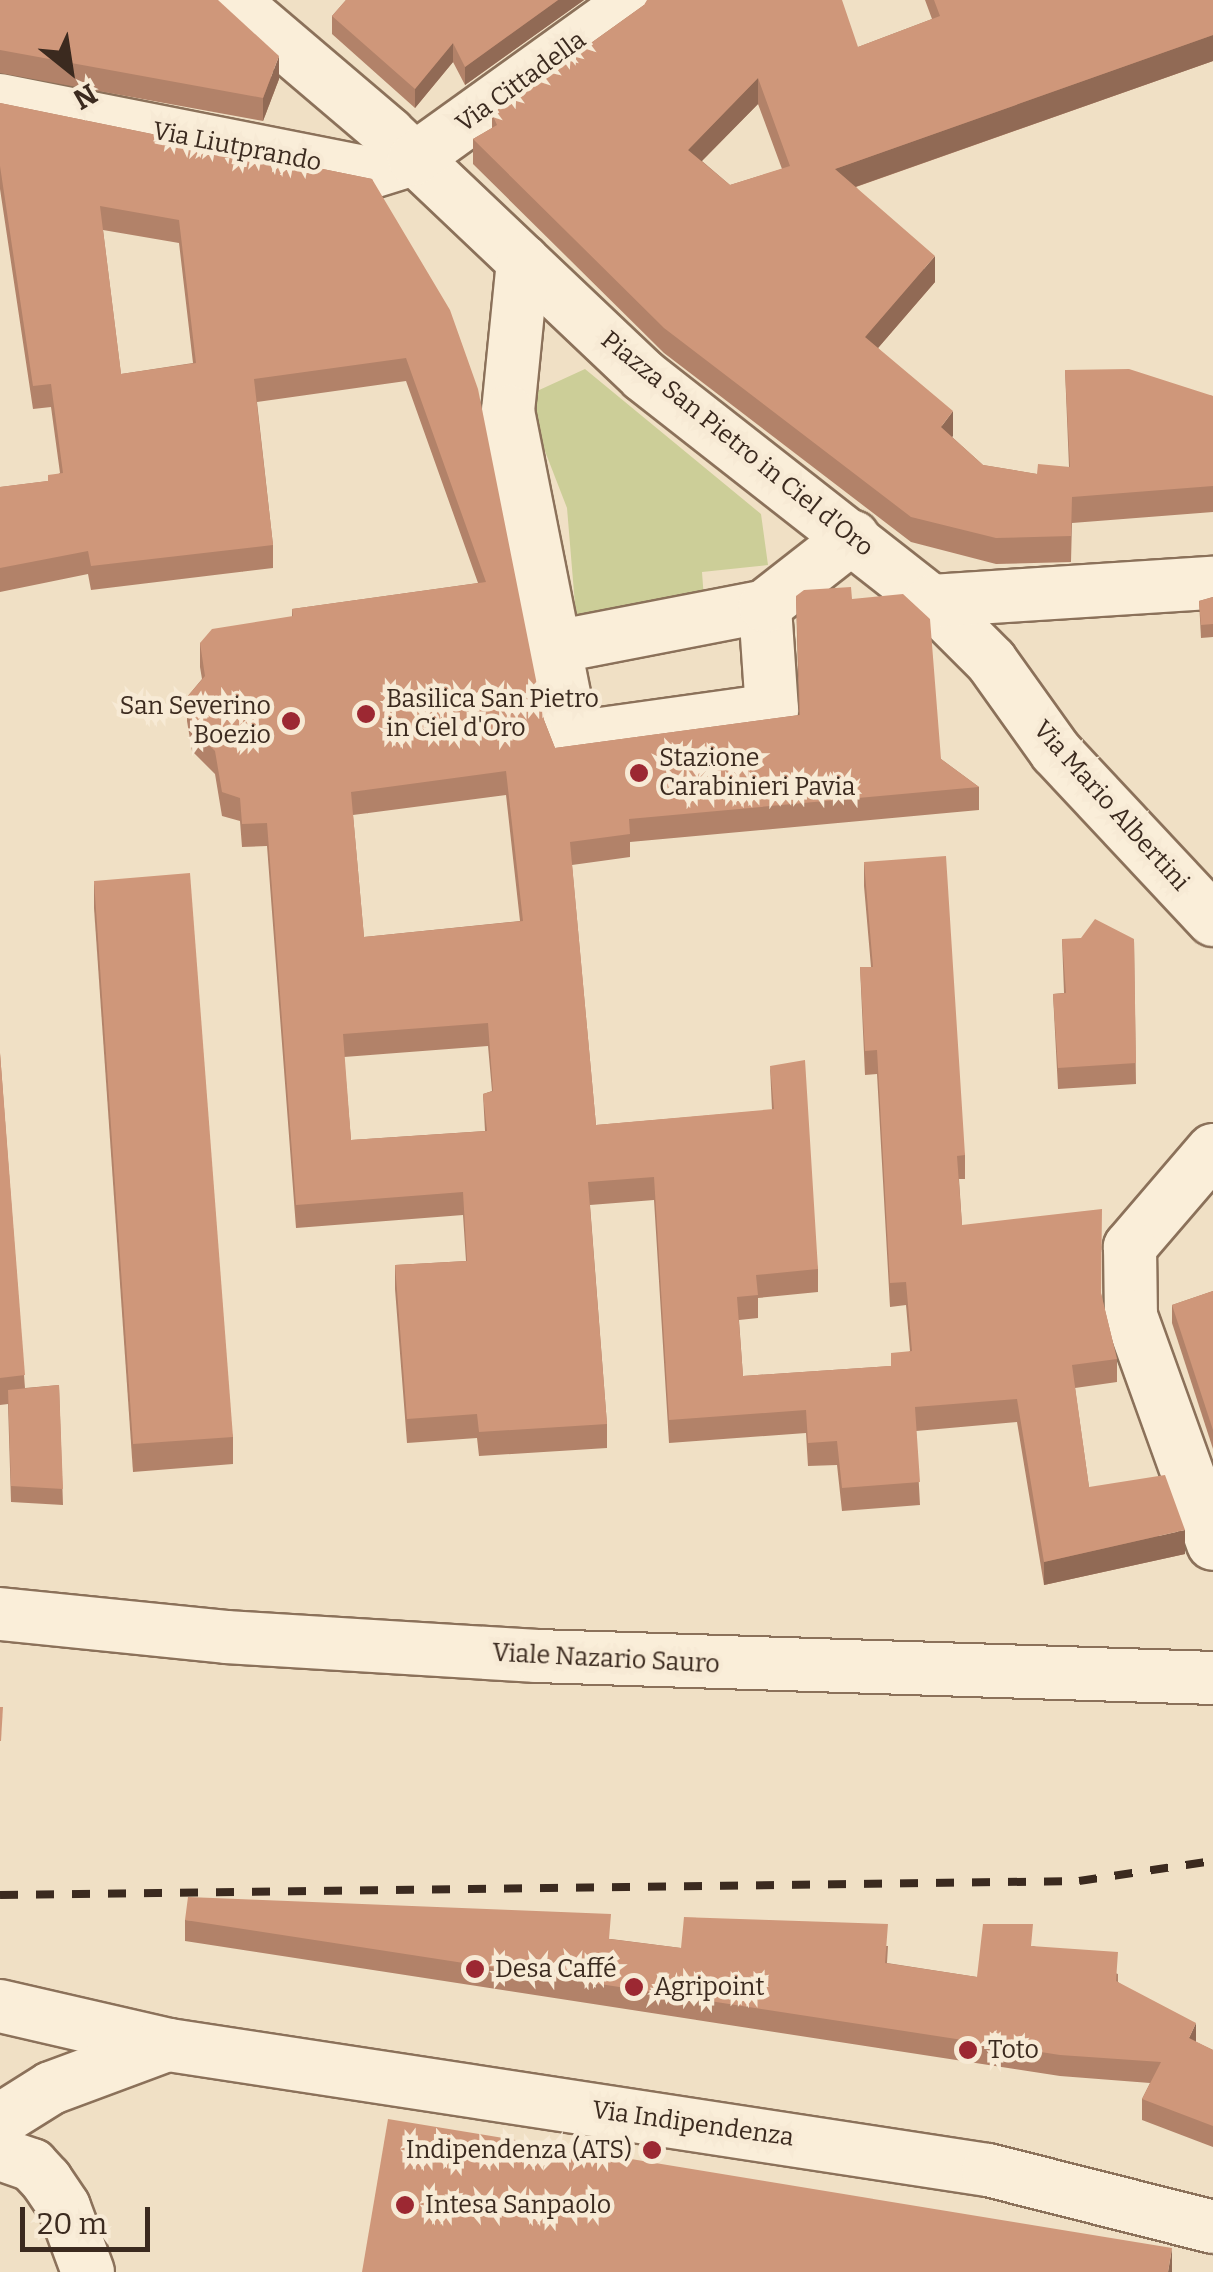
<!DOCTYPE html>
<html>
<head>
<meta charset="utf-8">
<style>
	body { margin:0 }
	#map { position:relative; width:1213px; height:2272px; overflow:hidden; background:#f0e0c5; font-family:Bitter,serif }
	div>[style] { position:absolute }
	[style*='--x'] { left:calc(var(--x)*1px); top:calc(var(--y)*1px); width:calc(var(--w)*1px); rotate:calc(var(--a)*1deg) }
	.green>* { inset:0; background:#ccce98 }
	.roads { filter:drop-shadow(2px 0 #8b715a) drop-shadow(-2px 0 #8b715a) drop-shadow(0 2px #8b715a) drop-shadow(0 -2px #8b715a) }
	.minor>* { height:52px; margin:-26px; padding:0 26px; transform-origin:26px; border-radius:26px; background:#faeed9 }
	.rail>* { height:8px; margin-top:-4px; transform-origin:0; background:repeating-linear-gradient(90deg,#3b2a1f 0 18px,transparent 0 36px) }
	.wall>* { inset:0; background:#b28269 }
	.shaded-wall>* { inset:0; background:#916a55 }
	.building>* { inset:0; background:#cf977a }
	.dots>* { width:28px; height:28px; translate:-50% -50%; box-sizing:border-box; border:5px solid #f7ead5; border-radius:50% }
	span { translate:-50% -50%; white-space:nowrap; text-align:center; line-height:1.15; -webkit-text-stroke:9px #f7ead5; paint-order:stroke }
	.street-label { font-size:25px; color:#3b2a1f }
	.poi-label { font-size:25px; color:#3b2a1f }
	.left { translate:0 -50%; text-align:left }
	.right { translate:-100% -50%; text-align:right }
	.north { position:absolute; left:20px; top:20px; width:100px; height:100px; -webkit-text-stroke:8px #f7ead5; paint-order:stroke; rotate:150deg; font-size:28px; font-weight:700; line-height:40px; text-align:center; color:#3b2a1f }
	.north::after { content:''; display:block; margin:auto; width:35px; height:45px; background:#3b2a1f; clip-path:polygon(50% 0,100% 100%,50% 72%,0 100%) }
	.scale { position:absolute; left:20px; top:2207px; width:130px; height:45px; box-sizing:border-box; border:5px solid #3b2a1f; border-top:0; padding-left:12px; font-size:30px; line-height:35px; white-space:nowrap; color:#3b2a1f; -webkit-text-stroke:8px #f7ead5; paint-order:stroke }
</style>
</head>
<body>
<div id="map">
	<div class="green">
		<div style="clip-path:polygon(585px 369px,761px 514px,768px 565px,702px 572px,706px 627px,578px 641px,567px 508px,524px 397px)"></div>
	</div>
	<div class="roads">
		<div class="minor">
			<div style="--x:232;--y:0;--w:205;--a:40.4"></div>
			<div style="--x:388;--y:133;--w:353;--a:43.5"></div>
			<div style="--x:644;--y:376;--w:365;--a:38.1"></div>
			<div style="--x:931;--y:601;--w:85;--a:45"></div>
			<div style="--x:991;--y:661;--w:112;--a:54.5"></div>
			<div style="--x:1056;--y:752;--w:230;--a:46.9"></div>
			<div style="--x:0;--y:100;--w:376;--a:11.2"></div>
			<div style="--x:369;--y:173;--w:47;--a:-17.3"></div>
			<div style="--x:414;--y:159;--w:262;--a:-35.7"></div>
			<div style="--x:523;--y:261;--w:151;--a:95.7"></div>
			<div style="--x:508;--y:411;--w:333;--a:78.8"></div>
			<div style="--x:573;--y:738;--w:201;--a:-8"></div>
			<div style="--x:772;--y:710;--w:104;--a:-93.9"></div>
			<div style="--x:931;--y:601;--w:283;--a:-3.7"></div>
			<div style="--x:555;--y:647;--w:214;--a:-11"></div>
			<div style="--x:765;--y:606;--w:112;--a:-38.1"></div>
			<div style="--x:1213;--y:1150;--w:128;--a:130.6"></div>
			<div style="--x:1130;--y:1247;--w:69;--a:89.2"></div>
			<div style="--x:1131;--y:1316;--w:242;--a:70.2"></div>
			<div style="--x:0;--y:1614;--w:227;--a:5.8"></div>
			<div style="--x:226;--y:1637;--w:312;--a:3.5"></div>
			<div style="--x:537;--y:1656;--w:676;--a:1.86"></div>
			<div style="--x:0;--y:2006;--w:173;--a:13"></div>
			<div style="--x:169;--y:2045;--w:828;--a:8.68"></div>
			<div style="--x:988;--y:2170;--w:232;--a:14.2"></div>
			<div style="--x:0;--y:2120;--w:60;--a:-32.1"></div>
			<div style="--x:51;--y:2088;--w:124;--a:-20.3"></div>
			<div style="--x:0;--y:2154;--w:34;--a:19"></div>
			<div style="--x:32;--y:2165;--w:21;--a:47"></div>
			<div style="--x:46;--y:2180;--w:32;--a:56"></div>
			<div style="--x:64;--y:2207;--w:69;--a:69.7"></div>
		</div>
	</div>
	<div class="rail">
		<div style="--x:0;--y:1895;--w:1079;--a:-0.74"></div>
		<div style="--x:1079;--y:1881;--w:135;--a:-8.5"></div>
	</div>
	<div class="wall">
		<div style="clip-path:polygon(0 0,279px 79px,263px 121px,0 73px)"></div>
		<div style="clip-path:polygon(346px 0,584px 0,465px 85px,453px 62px,415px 108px,332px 34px,332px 16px)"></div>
		<div style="clip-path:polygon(evenodd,925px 0,1213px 0,1213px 61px,856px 187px,935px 282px,878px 348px,952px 437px,983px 465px,1037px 474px,1069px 467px,1065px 370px,1213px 396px,1213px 512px,1072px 523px,1071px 562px,996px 564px,911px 542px,664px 353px,473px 164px,473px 139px,492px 128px,492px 114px,644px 5px,858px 47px,932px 19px,925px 0,758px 104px,782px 169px,730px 185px,702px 161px,758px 104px)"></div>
		<div style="clip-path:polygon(evenodd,0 103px,372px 179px,544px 720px,555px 748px,799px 715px,796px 596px,852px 599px,941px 759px,979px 787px,979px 810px,630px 842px,630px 857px,572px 865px,596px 1125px,772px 1110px,770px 1066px,818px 1269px,818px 1292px,758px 1298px,758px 1318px,739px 1320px,743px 1376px,891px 1366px,910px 1351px,906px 1305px,890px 1307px,877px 1074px,865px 1075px,860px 967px,871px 967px,864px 886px,864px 862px,965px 1155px,965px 1179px,959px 1179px,962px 1225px,1101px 1294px,1117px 1359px,1117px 1382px,1075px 1388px,1089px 1487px,1185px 1554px,1044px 1585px,1017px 1422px,916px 1431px,920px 1505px,842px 1511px,837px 1465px,808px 1466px,806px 1433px,669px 1443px,654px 1200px,590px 1205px,607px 1424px,607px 1448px,479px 1456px,477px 1438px,407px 1443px,395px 1289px,395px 1265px,466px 1261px,463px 1215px,296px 1228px,267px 846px,242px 847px,240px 821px,222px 816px,215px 774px,192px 751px,187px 721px,187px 697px,202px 679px,200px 667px,200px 643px,292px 617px,292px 609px,478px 583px,406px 381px,257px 402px,273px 545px,273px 568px,91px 590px,88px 574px,0 592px,0 487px,48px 481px,60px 473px,51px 407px,33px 409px,0 189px,0 103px,103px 230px,179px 243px,193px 363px,121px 374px,103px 230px,0 103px,506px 795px,520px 921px,364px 937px,353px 815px,506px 795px,0 103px,488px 1046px,492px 1091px,483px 1094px,485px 1131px,351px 1140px,344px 1057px,488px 1046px)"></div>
		<div style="clip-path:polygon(1213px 597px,1213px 637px,1201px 638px,1199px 601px)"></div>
		<div style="clip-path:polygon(94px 881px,233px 1437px,233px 1464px,133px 1472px,94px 908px)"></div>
		<div style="clip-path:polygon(1062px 939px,1134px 939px,1136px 1084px,1058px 1089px,1053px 994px,1064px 993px)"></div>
		<div style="clip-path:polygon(0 1053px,25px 1388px,59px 1385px,63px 1505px,11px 1502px,8px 1404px,0 1405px)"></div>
		<div style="clip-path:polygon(1213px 1291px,1213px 1449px,1172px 1323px,1172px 1305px)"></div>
		<div style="clip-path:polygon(185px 1920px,611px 1939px,681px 1948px,888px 1946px,887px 1963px,977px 1977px,1033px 1946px,1118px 1974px,1118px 1982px,1196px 2042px,1213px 2050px,1213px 2147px,1142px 2120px,1142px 2099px,1150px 2083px,1060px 2076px,185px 1941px)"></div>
	</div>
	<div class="shaded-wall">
		<div style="clip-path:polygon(558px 0,584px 0,465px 85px,465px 67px)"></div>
		<div style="clip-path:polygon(1213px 35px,1213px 61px,835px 194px,835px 169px)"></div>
		<div style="clip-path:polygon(453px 43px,453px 62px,415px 108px,415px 89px)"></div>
		<div style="clip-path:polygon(279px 56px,279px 79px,263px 121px,263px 98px)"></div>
		<div style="clip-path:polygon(758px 78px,758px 104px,688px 175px,688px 150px)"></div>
		<div style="clip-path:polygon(935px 256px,935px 282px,865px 363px,865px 337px)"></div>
		<div style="clip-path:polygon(953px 411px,953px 436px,941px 452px,941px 427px)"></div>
		<div style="clip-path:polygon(1185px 1530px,1185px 1554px,1044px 1585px,1044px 1562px)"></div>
		<div style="clip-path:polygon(1196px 2023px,1196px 2045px,1189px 2038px)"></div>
		<div style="clip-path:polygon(1172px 2248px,1172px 2272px,1168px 2272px)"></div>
	</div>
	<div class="building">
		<div style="clip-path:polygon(0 0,218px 0,279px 56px,263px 98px,0 50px)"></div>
		<div style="clip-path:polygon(346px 0,558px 0,465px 67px,453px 43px,415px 89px,332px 16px)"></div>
		<div style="clip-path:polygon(evenodd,647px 0,842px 0,858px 47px,940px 16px,934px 0,1213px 0,1213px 35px,835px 169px,935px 256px,865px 337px,953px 411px,941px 427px,983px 465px,1037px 474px,1038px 464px,1070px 467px,1065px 370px,1129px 369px,1213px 396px,1213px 486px,1072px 497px,1071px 536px,996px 538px,911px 517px,664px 328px,473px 139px,497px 125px,492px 114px,644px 5px,647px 0,758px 78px,790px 166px,730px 185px,688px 150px,758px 78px)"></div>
		<div style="clip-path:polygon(evenodd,0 103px,372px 179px,450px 310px,478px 389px,544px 720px,555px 748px,800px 715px,796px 596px,804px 590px,851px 587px,852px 599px,903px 594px,930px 619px,941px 759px,979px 787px,629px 819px,630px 834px,570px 842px,596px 1125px,774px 1109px,770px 1066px,805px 1060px,818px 1269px,756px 1275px,758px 1295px,737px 1297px,743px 1376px,891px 1366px,891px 1353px,912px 1351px,906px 1282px,890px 1283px,877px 1050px,865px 1051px,860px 967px,873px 967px,864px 862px,946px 856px,965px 1155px,957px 1156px,962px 1225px,1102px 1209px,1101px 1293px,1117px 1359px,1072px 1365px,1089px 1487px,1165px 1475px,1185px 1530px,1044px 1562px,1017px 1399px,915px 1407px,920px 1482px,842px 1488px,837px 1441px,808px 1443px,806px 1410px,669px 1420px,654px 1177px,588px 1182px,607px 1424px,479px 1432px,477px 1414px,407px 1419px,395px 1265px,467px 1261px,463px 1192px,296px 1205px,267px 823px,242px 824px,240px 798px,222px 792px,215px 751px,192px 728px,187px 697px,205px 676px,200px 643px,212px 629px,293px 616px,292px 609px,486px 582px,406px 358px,254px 379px,273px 545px,91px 566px,88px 551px,0 568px,0 487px,48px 481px,48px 475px,63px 473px,51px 384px,33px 386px,0 166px,0 103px,100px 206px,179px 220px,196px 363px,121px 374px,100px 206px,0 103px,506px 771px,523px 921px,364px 937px,351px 792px,506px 771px,0 103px,488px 1023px,493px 1091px,483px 1094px,487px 1131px,351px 1140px,343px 1034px,488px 1023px)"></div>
		<div style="clip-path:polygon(1213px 597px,1213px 624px,1201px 625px,1199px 601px)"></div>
		<div style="clip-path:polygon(190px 873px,233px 1437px,133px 1444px,94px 881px)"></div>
		<div style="clip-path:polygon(1095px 919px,1134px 939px,1136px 1063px,1058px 1068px,1053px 994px,1066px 993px,1062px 939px,1081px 938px)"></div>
		<div style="clip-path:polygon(0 1053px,25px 1375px,0 1378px)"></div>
		<div style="clip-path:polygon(1213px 1291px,1213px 1430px,1172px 1305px)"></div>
		<div style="clip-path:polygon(59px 1385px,63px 1489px,11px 1486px,8px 1390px)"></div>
		<div style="clip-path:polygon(0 1707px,3px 1707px,1px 1741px,0 1741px)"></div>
		<div style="clip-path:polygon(188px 1897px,611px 1914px,609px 1939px,681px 1948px,684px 1917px,888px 1924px,885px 1963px,977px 1977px,983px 1924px,1033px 1924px,1031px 1946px,1118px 1952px,1116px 1981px,1196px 2023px,1189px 2038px,1213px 2050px,1213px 2126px,1142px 2099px,1161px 2062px,1060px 2055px,185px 1920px)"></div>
		<div style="clip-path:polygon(388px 2119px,1172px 2248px,1168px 2272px,362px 2272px)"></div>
	</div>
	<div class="dots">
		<div style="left:366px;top:714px;background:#9c2832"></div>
		<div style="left:291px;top:721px;background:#9c2832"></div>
		<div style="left:639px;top:773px;background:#9c2832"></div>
		<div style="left:475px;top:1969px;background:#9c2832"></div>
		<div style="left:634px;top:1987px;background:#9c2832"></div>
		<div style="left:968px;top:2050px;background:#9c2832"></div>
		<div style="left:652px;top:2150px;background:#9c2832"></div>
		<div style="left:405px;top:2205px;background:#9c2832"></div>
	</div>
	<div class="street-label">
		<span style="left:521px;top:82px;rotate:-36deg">Via Cittadella</span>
		<span style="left:237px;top:147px;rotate:11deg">Via Liutprando</span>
		<span style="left:737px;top:444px;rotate:39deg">Piazza San Pietro in Ciel d'Oro</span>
		<span style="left:1111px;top:806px;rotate:48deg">Via Mario Albertini</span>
		<span style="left:606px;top:1659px;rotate:3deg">Viale Nazario Sauro</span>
		<span style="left:693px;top:2124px;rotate:8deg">Via Indipendenza</span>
	</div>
	<div class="poi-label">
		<span class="left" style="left:386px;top:714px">Basilica San Pietro<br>in Ciel d'Oro</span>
		<span class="right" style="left:271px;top:721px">San Severino<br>Boezio</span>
		<span class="left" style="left:659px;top:773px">Stazione<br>Carabinieri Pavia</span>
		<span class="left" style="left:495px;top:1969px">Desa Caffé</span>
		<span class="left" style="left:654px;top:1987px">Agripoint</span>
		<span class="left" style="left:988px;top:2050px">Toto</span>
		<span class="right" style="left:632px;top:2150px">Indipendenza (ATS)</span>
		<span class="left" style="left:425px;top:2205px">Intesa Sanpaolo</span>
	</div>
	<div class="north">N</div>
	<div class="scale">20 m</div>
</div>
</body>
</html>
